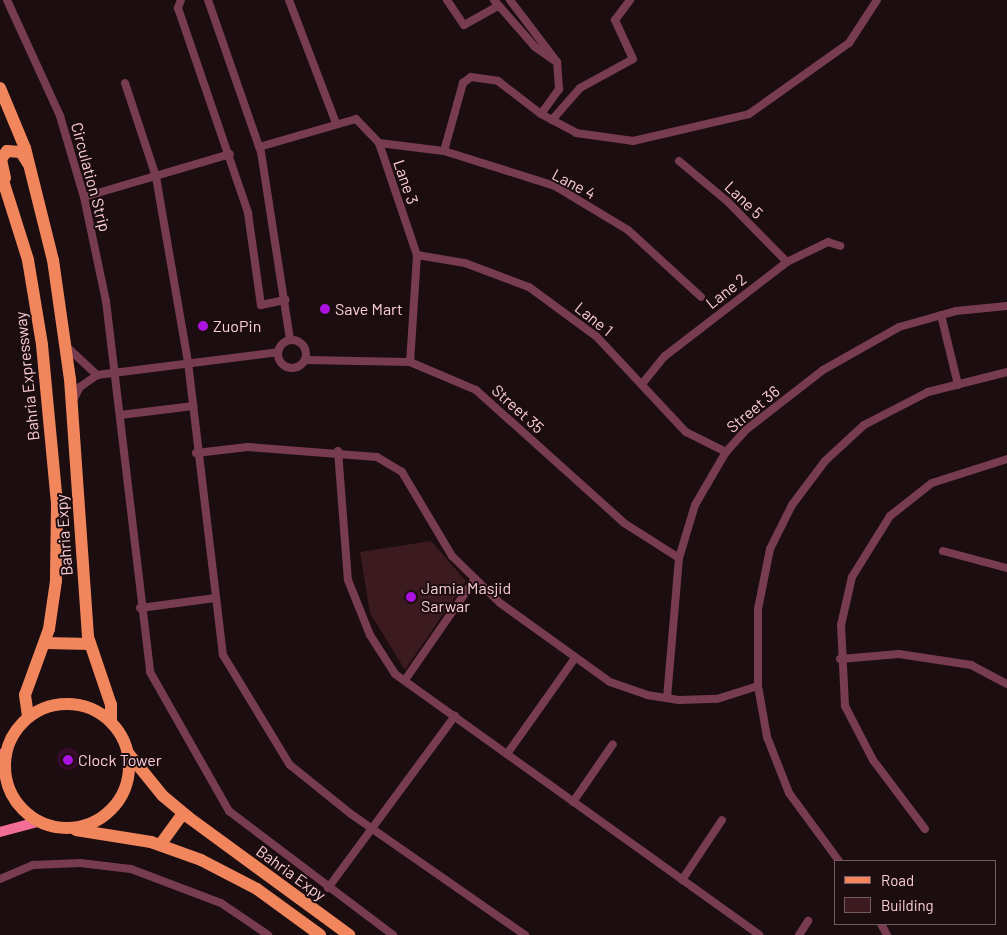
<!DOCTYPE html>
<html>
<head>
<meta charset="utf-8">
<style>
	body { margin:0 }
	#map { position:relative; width:1007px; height:935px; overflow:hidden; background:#1c0d10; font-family:Barlow,sans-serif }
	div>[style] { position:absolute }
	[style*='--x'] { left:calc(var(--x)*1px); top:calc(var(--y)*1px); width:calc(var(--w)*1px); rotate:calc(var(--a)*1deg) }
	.water>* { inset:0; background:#360c2a }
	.round { border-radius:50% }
	.building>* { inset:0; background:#3c1b20 }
	.street>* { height:8px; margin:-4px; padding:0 4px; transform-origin:4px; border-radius:4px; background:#773c4f }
	.street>.ring { margin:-4px; padding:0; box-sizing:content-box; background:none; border:8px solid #773c4f; border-radius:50% }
	.secondary>* { height:10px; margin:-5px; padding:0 5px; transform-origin:5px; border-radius:5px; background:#f26c98 }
	.primary>* { height:12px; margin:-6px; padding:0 6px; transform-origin:6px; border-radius:6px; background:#f1865d }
	.primary>.ring { margin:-6px; padding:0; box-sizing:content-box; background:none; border:12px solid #f1865d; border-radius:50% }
	.dots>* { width:14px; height:14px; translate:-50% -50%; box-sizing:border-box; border:2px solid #1c0d10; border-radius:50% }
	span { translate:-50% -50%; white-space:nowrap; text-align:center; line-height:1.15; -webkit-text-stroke:4px #1c0d10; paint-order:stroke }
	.street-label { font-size:16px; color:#fbcdd8 }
	.poi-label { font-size:16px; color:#fbcdd8 }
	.left { translate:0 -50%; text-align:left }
	.legend { position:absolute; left:834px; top:860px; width:162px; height:65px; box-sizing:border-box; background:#1c0d10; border:1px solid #755a60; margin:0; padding:6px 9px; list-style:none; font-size:15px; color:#fbcdd8 }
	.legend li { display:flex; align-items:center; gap:10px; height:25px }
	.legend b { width:25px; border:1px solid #755a60 }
</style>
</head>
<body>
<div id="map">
	<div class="water">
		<div class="round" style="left:57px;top:748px;width:22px;height:22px"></div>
	</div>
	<div class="building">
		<div style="clip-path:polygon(431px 541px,466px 581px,405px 670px,370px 613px,360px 552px)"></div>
	</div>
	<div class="street">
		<div style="--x:7;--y:0;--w:128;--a:65.4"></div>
		<div style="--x:60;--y:116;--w:84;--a:73.5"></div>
		<div style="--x:84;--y:197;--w:106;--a:78.1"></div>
		<div style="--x:106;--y:301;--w:374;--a:83.2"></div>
		<div style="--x:150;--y:672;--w:160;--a:60.4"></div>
		<div style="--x:229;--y:811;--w:206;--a:37.1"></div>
		<div style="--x:181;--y:0;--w:9;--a:111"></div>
		<div style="--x:178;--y:8;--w:217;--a:71.1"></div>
		<div style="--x:248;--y:213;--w:93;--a:82"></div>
		<div style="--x:261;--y:305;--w:25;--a:-12"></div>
		<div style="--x:208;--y:0;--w:161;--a:70.8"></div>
		<div style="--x:261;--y:152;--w:190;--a:81.2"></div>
		<div style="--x:289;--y:0;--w:132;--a:69.1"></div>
		<div style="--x:447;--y:0;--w:30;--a:56"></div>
		<div style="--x:464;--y:25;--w:39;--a:-29"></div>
		<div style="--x:494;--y:0;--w:62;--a:48.9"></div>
		<div style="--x:535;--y:47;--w:24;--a:35"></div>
		<div style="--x:125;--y:83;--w:99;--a:71.7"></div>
		<div style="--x:156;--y:177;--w:188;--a:80.2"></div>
		<div style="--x:188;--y:362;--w:295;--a:83.2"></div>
		<div style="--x:223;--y:655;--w:129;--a:58.7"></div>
		<div style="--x:290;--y:765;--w:78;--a:38.8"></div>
		<div style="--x:351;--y:814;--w:212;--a:34.8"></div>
		<div style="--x:541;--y:114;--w:40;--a:28"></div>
		<div style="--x:576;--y:133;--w:58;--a:8"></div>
		<div style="--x:633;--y:141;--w:119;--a:-13.1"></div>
		<div style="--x:749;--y:114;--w:123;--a:-35.4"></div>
		<div style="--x:849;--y:43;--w:51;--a:-56.9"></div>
		<div style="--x:552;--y:120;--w:43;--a:-48.8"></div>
		<div style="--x:580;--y:88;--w:60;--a:-28.7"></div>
		<div style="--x:633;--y:59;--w:43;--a:-114.8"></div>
		<div style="--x:615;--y:20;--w:25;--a:-53"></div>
		<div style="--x:379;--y:143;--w:65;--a:7"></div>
		<div style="--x:444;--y:151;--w:116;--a:17.5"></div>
		<div style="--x:555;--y:186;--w:85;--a:31.1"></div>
		<div style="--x:628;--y:230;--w:99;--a:42.5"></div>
		<div style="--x:259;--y:147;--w:101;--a:-16.1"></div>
		<div style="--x:356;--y:119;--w:33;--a:46"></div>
		<div style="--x:379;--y:143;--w:118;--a:71.3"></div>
		<div style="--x:417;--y:255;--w:107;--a:93.7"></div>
		<div style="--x:444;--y:151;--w:71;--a:-74.4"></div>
		<div style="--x:463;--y:83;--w:10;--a:-37"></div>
		<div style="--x:471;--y:77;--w:27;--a:8"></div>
		<div style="--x:498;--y:81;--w:54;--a:37.5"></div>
		<div style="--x:541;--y:114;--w:31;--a:-54"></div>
		<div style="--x:559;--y:89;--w:27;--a:-94"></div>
		<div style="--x:557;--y:62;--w:78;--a:-127.2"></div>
		<div style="--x:679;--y:161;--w:64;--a:39.9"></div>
		<div style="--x:728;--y:202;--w:84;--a:45.5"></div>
		<div style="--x:84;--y:197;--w:152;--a:-16.4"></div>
		<div style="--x:417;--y:255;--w:49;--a:9.5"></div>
		<div style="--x:465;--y:263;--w:68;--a:20.6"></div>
		<div style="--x:529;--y:287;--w:84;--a:36.3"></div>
		<div style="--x:597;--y:337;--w:130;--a:46.9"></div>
		<div style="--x:686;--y:432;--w:45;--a:26.6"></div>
		<div style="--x:941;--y:315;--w:72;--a:76.3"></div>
		<div class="ring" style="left:278px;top:340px;width:20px;height:20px"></div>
		<div style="--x:68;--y:348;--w:40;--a:43"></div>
		<div style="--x:305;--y:360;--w:105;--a:1.1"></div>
		<div style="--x:410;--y:362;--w:72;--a:23"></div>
		<div style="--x:476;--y:390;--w:199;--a:41.9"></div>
		<div style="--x:624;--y:523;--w:65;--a:32.5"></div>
		<div style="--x:642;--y:384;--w:36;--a:-51"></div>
		<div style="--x:665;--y:356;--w:154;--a:-37.6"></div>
		<div style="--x:787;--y:262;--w:46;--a:-26"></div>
		<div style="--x:828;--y:242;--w:13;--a:18"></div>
		<div style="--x:72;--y:402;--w:17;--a:-62"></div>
		<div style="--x:80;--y:387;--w:21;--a:-35"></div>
		<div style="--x:97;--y:375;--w:182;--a:-7.2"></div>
		<div style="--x:120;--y:415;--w:74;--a:-7"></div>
		<div style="--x:338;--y:451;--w:129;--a:85.6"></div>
		<div style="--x:348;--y:580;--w:59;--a:68.2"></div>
		<div style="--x:370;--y:635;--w:46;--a:57.3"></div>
		<div style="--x:395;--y:674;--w:448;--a:35.6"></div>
		<div style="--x:196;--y:453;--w:52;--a:-6.6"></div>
		<div style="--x:248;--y:447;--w:129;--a:4.4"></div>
		<div style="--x:377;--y:457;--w:29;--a:31"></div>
		<div style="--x:402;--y:472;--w:98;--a:59.2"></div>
		<div style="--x:452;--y:556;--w:67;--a:44.4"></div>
		<div style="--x:500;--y:603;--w:135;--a:35.7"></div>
		<div style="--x:610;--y:682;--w:39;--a:19"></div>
		<div style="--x:647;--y:695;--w:32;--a:9"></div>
		<div style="--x:679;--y:700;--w:38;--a:-2"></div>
		<div style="--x:717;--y:699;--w:43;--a:-17.6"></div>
		<div style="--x:943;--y:551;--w:66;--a:14.9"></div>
		<div style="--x:140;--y:608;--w:76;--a:-7.6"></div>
		<div style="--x:840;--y:659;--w:59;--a:-4.8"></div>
		<div style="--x:899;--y:654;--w:73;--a:8.7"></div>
		<div style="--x:971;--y:665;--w:41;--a:27.8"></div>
		<div style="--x:405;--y:680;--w:123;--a:-55.3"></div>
		<div style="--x:667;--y:698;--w:141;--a:-85.1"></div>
		<div style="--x:679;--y:558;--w:55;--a:-73.2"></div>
		<div style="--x:695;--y:505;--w:61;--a:-59.7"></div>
		<div style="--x:726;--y:452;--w:31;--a:-48"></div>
		<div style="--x:747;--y:429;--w:96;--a:-37.8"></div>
		<div style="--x:823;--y:370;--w:87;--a:-29.5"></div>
		<div style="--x:899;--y:327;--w:59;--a:-15.7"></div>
		<div style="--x:956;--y:311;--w:51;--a:-5.6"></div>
		<div style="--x:507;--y:754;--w:118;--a:-54.7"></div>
		<div style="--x:573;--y:802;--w:70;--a:-55.4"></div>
		<div style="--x:925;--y:829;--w:86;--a:-127"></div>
		<div style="--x:873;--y:760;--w:61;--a:-117.4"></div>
		<div style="--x:845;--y:706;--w:81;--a:-92.8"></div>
		<div style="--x:841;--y:625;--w:49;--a:-77.1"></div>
		<div style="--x:852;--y:577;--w:72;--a:-58.1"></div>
		<div style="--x:890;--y:516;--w:53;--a:-38.2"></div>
		<div style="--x:932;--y:483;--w:79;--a:-17.7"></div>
		<div style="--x:839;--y:861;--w:84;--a:-126.3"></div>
		<div style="--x:789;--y:793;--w:60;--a:-111.4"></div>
		<div style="--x:767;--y:737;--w:52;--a:-100"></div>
		<div style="--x:758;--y:686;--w:77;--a:-90"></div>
		<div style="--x:758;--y:609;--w:61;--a:-78.7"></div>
		<div style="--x:770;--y:549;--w:49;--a:-63.4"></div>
		<div style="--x:792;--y:505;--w:55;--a:-53.1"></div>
		<div style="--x:825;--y:461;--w:53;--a:-42.7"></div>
		<div style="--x:864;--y:425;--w:72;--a:-27.3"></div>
		<div style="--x:928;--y:392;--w:81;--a:-14.2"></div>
		<div style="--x:0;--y:879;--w:36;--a:-23"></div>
		<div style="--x:33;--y:865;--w:47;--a:-2.4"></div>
		<div style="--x:80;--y:863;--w:51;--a:6.7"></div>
		<div style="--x:131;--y:869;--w:96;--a:20.7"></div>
		<div style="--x:221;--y:903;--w:57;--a:34.2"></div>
		<div style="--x:682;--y:880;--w:72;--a:-56.3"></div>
		<div style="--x:328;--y:888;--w:214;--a:-53.6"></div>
		<div style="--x:881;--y:924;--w:13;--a:61"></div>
		<div style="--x:799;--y:935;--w:17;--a:-57"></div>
	</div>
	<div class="secondary">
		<div style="--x:0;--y:755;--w:6;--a:-31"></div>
		<div style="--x:0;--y:832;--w:39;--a:-15"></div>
	</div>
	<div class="primary">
		<div style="--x:0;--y:88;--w:65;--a:67.4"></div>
		<div style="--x:25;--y:148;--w:115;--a:76"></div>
		<div style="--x:53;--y:260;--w:120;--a:81.9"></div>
		<div style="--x:70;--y:379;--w:259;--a:86"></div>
		<div style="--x:88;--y:637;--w:72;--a:71.3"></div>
		<div style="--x:111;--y:705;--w:17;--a:90"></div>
		<div style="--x:0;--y:171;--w:93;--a:72.5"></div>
		<div style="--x:28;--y:260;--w:86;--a:80.6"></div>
		<div style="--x:42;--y:345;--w:161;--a:84.6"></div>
		<div style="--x:57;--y:505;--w:76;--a:90.8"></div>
		<div style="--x:56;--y:581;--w:49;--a:98.3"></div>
		<div style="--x:49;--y:629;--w:70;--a:110"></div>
		<div style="--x:25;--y:695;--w:22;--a:82"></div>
		<div style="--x:5;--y:178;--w:19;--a:-102"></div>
		<div style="--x:1;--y:159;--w:10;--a:-53"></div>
		<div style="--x:7;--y:151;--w:14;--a:4"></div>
		<div style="--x:21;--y:152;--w:13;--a:58"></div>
		<div style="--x:45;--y:643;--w:45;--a:1.3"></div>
		<div class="ring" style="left:5px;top:704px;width:112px;height:112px"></div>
		<div style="--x:128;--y:753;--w:55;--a:50.9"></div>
		<div style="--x:163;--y:796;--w:33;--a:40"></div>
		<div style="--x:188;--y:817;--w:200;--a:36.2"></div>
		<div style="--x:76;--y:830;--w:76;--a:9.1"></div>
		<div style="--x:151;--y:842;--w:53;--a:19.8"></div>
		<div style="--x:201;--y:860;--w:63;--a:27.4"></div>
		<div style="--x:257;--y:889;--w:78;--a:36.1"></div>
		<div style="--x:160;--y:845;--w:39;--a:-54"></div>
	</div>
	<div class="dots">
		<div style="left:325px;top:309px;background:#ac13e0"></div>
		<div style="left:203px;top:326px;background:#ac13e0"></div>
		<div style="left:411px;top:597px;background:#ac13e0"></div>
		<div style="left:68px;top:760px;background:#ac13e0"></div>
	</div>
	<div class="street-label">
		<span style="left:91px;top:177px;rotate:75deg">Circulation Strip</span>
		<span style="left:406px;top:182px;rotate:71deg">Lane 3</span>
		<span style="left:574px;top:184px;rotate:28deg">Lane 4</span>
		<span style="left:744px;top:200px;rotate:44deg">Lane 5</span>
		<span style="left:726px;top:291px;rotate:-38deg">Lane 2</span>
		<span style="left:594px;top:319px;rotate:39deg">Lane 1</span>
		<span style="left:27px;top:376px;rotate:-96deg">Bahria Expressway</span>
		<span style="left:518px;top:409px;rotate:42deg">Street 35</span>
		<span style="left:753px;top:409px;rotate:-40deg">Street 36</span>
		<span style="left:64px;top:535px;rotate:-94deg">Bahria Expy</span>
		<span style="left:291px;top:873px;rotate:36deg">Bahria Expy</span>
	</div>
	<div class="poi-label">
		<span class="left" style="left:335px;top:309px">Save Mart</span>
		<span class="left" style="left:213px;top:326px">ZuoPin</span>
		<span class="left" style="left:421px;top:597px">Jamia Masjid<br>Sarwar</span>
		<span class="left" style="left:78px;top:760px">Clock Tower</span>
	</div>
	<ul class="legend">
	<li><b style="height:6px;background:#f1865d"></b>Road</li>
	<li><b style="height:14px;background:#3c1b20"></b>Building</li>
	</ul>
</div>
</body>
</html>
